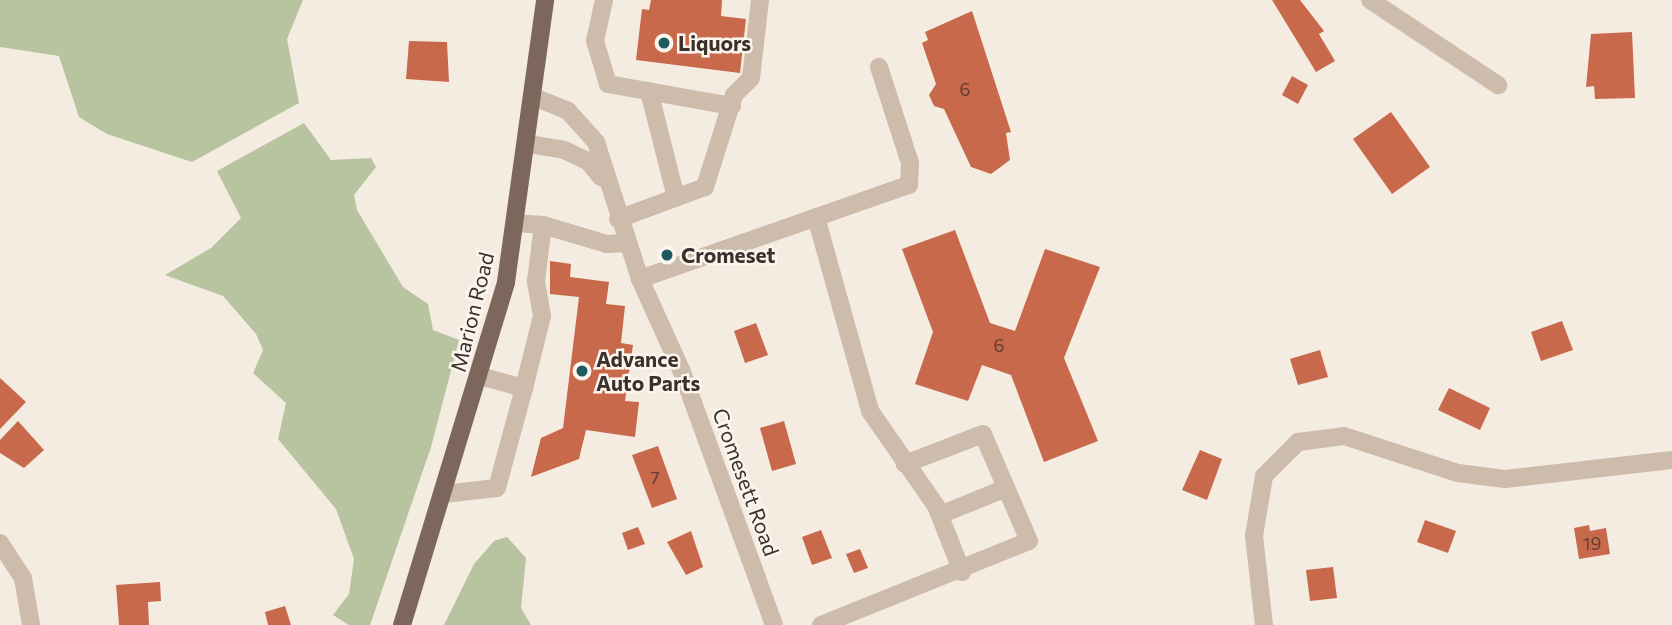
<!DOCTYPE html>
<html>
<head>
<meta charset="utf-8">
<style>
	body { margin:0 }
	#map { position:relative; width:1672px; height:625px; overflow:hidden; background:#f4ebe1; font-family:Commissioner,sans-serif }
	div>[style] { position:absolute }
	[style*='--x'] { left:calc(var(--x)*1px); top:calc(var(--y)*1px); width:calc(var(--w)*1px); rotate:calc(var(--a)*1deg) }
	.green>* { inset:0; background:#b8c4a0 }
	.building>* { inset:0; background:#c8694b }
	.minor>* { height:18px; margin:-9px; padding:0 9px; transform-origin:9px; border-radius:9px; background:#cdbbac }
	.major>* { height:18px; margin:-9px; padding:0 9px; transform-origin:9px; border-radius:9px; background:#7d675c }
	.dots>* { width:19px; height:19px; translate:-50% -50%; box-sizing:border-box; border:4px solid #fbf5ee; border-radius:50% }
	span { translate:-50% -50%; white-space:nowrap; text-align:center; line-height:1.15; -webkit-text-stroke:5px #fbf5ee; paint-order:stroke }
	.number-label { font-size:18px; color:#5e3e33 }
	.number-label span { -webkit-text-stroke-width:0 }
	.poi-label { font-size:21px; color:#3b302b; font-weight:700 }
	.left { translate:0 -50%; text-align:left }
	.street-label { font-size:21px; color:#3b302b }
</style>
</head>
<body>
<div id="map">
	<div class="green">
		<div style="clip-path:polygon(0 0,303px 0,287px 39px,299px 103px,192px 162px,107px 134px,79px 117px,59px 56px,0 47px)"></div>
		<div style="clip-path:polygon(304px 123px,331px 160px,371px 158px,376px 167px,354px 195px,357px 210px,403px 287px,428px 304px,433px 330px,459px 340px,431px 447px,370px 625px,349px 625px,333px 615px,349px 594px,354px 559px,336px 509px,278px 439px,286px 403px,253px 373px,263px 350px,256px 334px,223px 296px,165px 275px,211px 248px,241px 218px,217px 171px)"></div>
		<div style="clip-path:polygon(507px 537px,526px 558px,521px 608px,531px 625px,444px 625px,474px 564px,494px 541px)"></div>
	</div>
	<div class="building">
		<div style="clip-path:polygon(651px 0,722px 0,721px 16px,746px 19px,740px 73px,636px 60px,642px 9px,649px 10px)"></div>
		<div style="clip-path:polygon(1272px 0,1300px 0,1324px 31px,1319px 34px,1335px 61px,1316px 72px)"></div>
		<div style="clip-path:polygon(972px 11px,1011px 132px,1006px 133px,1010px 160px,991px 174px,971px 167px,944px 109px,934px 106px,929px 95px,936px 84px,922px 43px,928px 40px,925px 32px)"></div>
		<div style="clip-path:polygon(1632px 32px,1635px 98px,1595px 99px,1594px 86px,1586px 87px,1591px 34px)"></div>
		<div style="clip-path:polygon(409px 41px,447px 42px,449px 82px,406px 79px)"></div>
		<div style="clip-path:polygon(1292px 76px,1308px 85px,1298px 104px,1282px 95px)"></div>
		<div style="clip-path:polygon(1391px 112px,1430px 167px,1392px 194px,1353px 139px)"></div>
		<div style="clip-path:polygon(955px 230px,990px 323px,1015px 331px,1045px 249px,1100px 267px,1064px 358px,1098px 441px,1044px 462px,1011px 375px,982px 365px,968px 401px,915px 384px,933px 332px,902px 249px)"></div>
		<div style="clip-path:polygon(550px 261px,571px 264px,570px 277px,609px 282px,606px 304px,625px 306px,621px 343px,633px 345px,625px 401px,639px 402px,635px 437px,586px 430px,579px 459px,531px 477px,541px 438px,563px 428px,579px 297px,550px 294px)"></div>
		<div style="clip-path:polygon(1562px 321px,1573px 350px,1541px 361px,1531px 332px)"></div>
		<div style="clip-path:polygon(756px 323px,768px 355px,745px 363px,734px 331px)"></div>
		<div style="clip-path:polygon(1320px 350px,1328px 377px,1298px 385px,1290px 359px)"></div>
		<div style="clip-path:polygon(0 378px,26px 402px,0 429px)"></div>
		<div style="clip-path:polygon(1449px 388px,1490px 408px,1480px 430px,1438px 410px)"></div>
		<div style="clip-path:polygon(18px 421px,44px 450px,24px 468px,0 453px,0 440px)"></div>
		<div style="clip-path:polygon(784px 421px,796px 464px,772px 471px,760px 428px)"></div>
		<div style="clip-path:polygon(658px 446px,677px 499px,652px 508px,632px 455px)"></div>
		<div style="clip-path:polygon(1200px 450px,1222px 459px,1207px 500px,1182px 490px)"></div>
		<div style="clip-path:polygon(1425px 520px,1456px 531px,1448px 553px,1417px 542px)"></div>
		<div style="clip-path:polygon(1589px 525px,1590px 531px,1606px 528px,1610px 554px,1579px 559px,1574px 528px)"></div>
		<div style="clip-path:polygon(638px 527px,645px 544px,628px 550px,622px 533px)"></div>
		<div style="clip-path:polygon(821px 530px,832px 558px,812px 565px,802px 537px)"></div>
		<div style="clip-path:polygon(691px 531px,703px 567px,686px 575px,667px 542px)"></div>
		<div style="clip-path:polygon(860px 549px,868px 568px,854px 573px,846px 554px)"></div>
		<div style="clip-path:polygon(1333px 567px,1337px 598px,1310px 601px,1306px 570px)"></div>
		<div style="clip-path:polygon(160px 582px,161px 601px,148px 602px,149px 625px,119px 625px,116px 585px)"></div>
		<div style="clip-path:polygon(285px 606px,291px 625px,268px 625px,265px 612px)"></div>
	</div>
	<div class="minor">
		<div style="--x:604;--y:0;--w:42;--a:102.4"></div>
		<div style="--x:595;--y:41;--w:45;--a:73.2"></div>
		<div style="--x:608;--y:84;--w:126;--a:10.1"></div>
		<div style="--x:1370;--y:0;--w:154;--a:33.6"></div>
		<div style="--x:649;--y:91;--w:110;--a:75.8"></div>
		<div style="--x:534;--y:97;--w:37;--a:22"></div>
		<div style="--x:568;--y:111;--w:42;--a:47.9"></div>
		<div style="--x:596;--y:142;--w:144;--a:72.2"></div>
		<div style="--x:640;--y:279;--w:102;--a:65.7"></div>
		<div style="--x:682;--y:372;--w:269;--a:70"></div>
		<div style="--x:528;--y:144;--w:36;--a:9"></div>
		<div style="--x:564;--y:150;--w:26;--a:25"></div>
		<div style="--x:588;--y:161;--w:21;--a:51"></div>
		<div style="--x:816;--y:217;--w:201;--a:74.4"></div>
		<div style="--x:870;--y:411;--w:116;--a:55.2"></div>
		<div style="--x:936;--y:506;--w:71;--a:68.5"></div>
		<div style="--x:618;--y:219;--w:93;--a:-20.2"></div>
		<div style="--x:705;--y:187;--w:96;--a:-72.5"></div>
		<div style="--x:734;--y:95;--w:24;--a:-45"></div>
		<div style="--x:751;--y:78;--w:79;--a:-83.4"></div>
		<div style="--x:543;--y:225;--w:67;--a:16.5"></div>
		<div style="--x:607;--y:244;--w:20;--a:-3"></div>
		<div style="--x:640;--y:279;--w:285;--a:-19.3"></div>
		<div style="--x:909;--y:185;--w:22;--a:-87"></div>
		<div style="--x:910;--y:163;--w:101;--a:-107.9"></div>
		<div style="--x:480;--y:376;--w:46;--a:15.3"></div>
		<div style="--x:444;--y:494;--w:53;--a:-6.5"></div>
		<div style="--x:497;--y:488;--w:104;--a:-74.9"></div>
		<div style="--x:524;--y:388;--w:74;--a:-76"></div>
		<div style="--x:542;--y:316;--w:36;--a:-100"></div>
		<div style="--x:536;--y:281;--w:56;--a:-82.9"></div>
		<div style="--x:543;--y:225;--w:27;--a:-176"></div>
		<div style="--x:940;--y:515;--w:71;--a:-22.2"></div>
		<div style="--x:0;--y:543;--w:42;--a:56.7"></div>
		<div style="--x:23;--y:578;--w:48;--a:80.3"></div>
		<div style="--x:821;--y:625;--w:224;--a:-22"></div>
		<div style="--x:1029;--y:541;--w:116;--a:-113.3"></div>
		<div style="--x:983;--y:434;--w:84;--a:159"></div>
		<div style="--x:1264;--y:625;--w:90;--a:-96.4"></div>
		<div style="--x:1254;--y:536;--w:61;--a:-80.5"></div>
		<div style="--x:1264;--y:476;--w:48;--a:-45"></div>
		<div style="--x:1298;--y:442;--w:46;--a:-7.4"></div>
		<div style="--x:1344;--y:436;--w:120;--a:18"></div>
		<div style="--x:1458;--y:473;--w:47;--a:7.3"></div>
		<div style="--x:1505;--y:479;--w:168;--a:-6.5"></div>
	</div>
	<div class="major">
		<div style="--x:402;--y:625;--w:358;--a:-73.1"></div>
		<div style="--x:506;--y:282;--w:285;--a:-82.1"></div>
	</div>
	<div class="dots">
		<div style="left:664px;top:43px;background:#1f5a5e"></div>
		<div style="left:667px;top:255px;background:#1f5a5e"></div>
		<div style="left:582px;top:371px;background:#1f5a5e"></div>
	</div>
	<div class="number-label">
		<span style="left:965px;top:89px">6</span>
		<span style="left:999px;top:345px">6</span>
		<span style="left:655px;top:477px">7</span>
		<span style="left:1592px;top:543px">19</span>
	</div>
	<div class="poi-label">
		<span class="left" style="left:678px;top:43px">Liquors</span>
		<span class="left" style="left:681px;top:255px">Cromeset</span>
		<span class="left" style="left:596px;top:371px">Advance<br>Auto Parts</span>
	</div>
	<div class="street-label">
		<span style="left:472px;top:312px;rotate:-76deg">Marion Road</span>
		<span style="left:746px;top:482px;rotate:70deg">Cromesett Road</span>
	</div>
</div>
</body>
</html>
